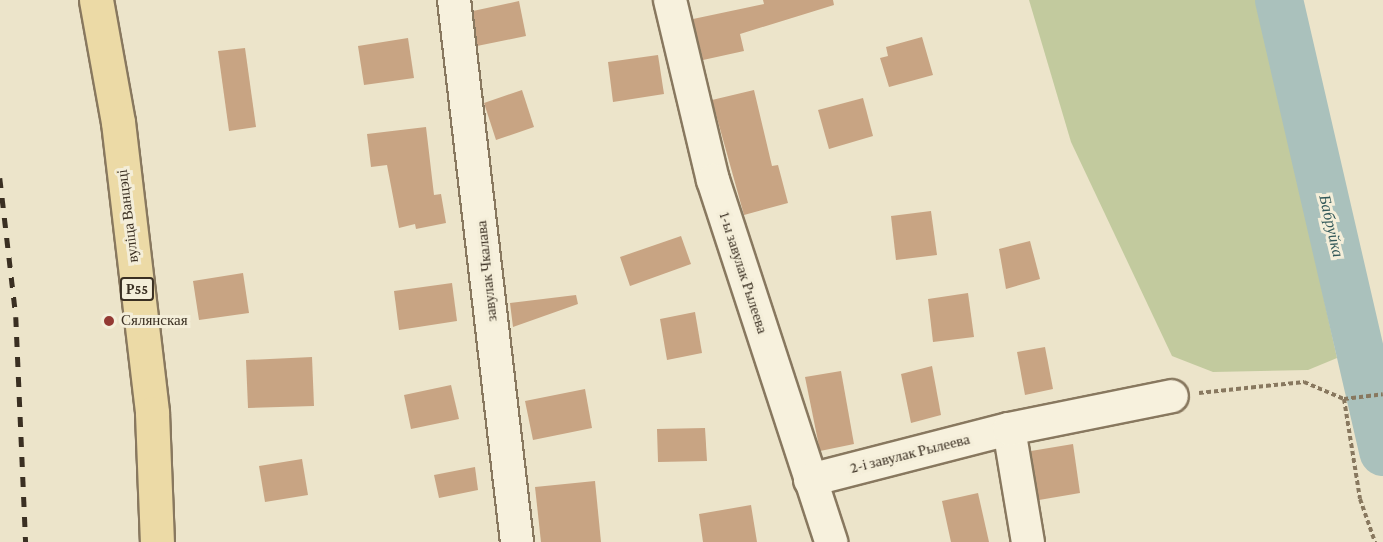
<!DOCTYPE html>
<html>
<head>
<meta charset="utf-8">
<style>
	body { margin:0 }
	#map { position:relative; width:1383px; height:542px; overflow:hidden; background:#ece4ca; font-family:"Crimson Pro",serif }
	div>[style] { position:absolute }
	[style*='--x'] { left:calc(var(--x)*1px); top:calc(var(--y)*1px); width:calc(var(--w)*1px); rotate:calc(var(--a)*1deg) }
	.green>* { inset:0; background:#c2ca9e }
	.river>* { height:48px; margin:-24px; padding:0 24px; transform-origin:24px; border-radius:24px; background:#aac1bc }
	.building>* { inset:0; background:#c8a483 }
	.path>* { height:4px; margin-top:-2px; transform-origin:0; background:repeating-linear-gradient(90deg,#88785f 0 4.5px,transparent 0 7.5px) }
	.roads { filter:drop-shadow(2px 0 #88785f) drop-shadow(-2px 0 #88785f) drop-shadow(0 2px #88785f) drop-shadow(0 -2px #88785f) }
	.street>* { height:32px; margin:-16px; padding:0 16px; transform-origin:16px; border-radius:16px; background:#f7f1dd }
	.primary>* { height:33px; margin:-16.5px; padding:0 16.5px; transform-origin:16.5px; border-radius:16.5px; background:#ecdaa6 }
	.rail>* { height:4.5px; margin-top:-2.25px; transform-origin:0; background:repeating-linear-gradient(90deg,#3a2f22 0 10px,transparent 0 20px) }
	.dots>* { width:16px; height:16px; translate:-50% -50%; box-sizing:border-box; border:3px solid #f4eed9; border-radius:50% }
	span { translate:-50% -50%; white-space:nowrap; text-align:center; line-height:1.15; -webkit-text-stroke:6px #f4eed9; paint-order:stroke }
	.shield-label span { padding:2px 4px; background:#f4eed9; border:2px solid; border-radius:4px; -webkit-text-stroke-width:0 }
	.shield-label { font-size:14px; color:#3a2f22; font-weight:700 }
	.street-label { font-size:15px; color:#3a2f22 }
	.poi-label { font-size:15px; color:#3a2f22 }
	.left { translate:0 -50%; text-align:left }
	.water-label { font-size:16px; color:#325858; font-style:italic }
</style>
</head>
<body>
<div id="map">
	<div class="green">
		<div style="clip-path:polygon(1029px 0,1258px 0,1337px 358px,1308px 370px,1213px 372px,1172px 356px,1071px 142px)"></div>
	</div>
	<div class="river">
		<div style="--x:1279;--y:0;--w:464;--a:77"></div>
	</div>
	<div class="building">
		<div style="clip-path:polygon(763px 0,833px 0,834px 5px,740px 34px,744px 51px,703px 60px,693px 19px,764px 4px)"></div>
		<div style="clip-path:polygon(519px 1px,526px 36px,477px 46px,473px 11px)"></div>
		<div style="clip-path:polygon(922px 37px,933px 75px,889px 87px,880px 58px,888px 56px,886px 47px)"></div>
		<div style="clip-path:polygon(408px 38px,414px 78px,364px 85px,358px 46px)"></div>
		<div style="clip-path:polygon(245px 48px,256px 127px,229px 131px,218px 51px)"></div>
		<div style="clip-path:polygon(658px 55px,664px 94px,613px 102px,608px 62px)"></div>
		<div style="clip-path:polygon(522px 90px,534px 127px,496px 140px,484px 103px)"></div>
		<div style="clip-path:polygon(754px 90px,772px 166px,778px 165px,788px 203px,744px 215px,712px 100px)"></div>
		<div style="clip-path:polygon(863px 98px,873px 136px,829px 149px,818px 110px)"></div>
		<div style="clip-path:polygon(426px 127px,434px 195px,441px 194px,446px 223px,416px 229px,415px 224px,399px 228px,387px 165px,371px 167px,367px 134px)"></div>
		<div style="clip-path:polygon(931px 211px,937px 255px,896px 260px,891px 216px)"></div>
		<div style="clip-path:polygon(681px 236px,691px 264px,630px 286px,620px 257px)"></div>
		<div style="clip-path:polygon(1030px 241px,1040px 279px,1006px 289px,999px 249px)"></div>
		<div style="clip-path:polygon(243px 273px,249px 313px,199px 320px,193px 281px)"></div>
		<div style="clip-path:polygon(452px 283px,457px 321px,399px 330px,394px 291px)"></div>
		<div style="clip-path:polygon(968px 293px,974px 337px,933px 342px,928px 299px)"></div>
		<div style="clip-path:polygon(576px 295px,578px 304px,513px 327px,510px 303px)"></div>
		<div style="clip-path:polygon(695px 312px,702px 353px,667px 360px,660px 319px)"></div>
		<div style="clip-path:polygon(1045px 347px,1053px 389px,1025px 395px,1017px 352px)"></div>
		<div style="clip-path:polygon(312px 357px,314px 406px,248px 408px,246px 360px)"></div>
		<div style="clip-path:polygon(932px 366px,941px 415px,911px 423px,901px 374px)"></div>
		<div style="clip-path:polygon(841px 371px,854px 444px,820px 451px,805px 377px)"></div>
		<div style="clip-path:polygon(451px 385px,459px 419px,411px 429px,404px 395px)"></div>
		<div style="clip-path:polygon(585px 389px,592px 428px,533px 440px,525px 401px)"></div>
		<div style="clip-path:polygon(705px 428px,707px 461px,658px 462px,657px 429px)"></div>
		<div style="clip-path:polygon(1073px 444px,1080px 493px,1039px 500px,1031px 451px)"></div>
		<div style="clip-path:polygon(302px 459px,308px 495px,265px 502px,259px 466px)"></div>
		<div style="clip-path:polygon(475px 467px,478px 490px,439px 498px,434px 475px)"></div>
		<div style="clip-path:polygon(595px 481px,601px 542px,541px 542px,535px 487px)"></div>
		<div style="clip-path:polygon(978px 493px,989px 542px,951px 542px,942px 501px)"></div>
		<div style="clip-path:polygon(751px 505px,757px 542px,703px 542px,699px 514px)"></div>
	</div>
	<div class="path">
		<div style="--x:1199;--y:393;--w:106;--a:-6"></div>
		<div style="--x:1304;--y:382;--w:43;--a:23"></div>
		<div style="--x:1344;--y:399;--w:39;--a:-7"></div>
		<div style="--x:1344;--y:399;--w:101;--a:80.9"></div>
		<div style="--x:1360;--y:499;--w:46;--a:70.8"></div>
	</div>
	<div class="roads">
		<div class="street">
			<div style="--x:454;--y:0;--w:546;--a:83.37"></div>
			<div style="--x:670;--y:0;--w:185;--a:76.6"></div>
			<div style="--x:713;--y:180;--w:381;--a:71.9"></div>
			<div style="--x:1009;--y:429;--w:115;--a:80.5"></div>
			<div style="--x:810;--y:480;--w:205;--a:-14.4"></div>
			<div style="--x:1009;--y:429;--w:166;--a:-11.4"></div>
		</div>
		<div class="primary">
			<div style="--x:96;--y:0;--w:124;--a:79.8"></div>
			<div style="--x:118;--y:122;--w:293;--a:83.3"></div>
			<div style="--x:152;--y:413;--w:129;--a:87.8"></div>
		</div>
	</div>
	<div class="rail">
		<div style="--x:0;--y:178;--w:140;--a:83.4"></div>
		<div style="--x:16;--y:317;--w:225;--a:87.5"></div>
	</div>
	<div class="dots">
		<div style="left:109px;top:321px;background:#933933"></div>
	</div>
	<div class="shield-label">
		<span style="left:137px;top:289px">Р55</span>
	</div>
	<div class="street-label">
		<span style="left:128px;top:216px;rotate:-97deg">вуліца Ванцэці</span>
		<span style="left:487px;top:271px;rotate:-96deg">завулак Чкалава</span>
		<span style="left:743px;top:273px;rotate:72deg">1-ы завулак Рылеева</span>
		<span style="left:910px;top:454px;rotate:-14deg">2-і завулак Рылеева</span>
	</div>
	<div class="poi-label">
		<span class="left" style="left:121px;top:321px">Сялянская</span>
	</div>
	<div class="water-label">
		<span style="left:1331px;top:226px;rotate:77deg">Бабруйка</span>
	</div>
</div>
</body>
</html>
